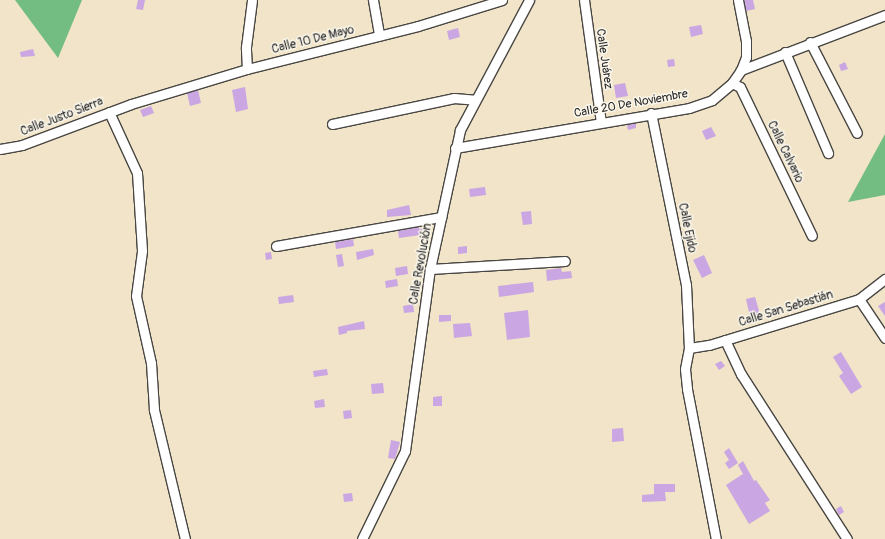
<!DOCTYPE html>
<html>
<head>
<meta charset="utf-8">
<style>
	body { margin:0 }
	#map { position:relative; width:885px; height:539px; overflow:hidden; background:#f1e4c8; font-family:Pangolin,sans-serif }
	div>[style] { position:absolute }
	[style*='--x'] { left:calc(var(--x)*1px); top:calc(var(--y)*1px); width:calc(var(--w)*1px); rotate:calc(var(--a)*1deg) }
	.forest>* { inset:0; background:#73bc82 }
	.building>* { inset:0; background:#caa6e2 }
	.roads { filter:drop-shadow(1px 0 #494743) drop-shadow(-1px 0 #494743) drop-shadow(0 1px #494743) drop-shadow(0 -1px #494743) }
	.minor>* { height:9px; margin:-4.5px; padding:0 4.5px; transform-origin:4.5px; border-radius:4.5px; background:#fff }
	span { translate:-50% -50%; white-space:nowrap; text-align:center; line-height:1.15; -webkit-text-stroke:3px #fbf7ec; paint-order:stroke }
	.street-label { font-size:12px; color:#2b2b2b }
</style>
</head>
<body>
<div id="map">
	<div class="forest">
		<div style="clip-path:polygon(15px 0,82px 0,58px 58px)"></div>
		<div style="clip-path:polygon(885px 134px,885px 195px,848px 202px)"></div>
	</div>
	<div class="building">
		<div style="clip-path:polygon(138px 0,145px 0,143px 10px,136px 9px)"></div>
		<div style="clip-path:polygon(744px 0,753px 0,755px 9px,746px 11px)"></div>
		<div style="clip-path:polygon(701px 25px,703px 34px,691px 37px,689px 27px)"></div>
		<div style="clip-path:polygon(458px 28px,460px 37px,449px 40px,447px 31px)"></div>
		<div style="clip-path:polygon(33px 49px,35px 56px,21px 57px,20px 52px)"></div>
		<div style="clip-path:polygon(674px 59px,675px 66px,668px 67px,667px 60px)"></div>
		<div style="clip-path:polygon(845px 62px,848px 69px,841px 71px,839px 65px)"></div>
		<div style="clip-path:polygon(625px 83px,628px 96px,616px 98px,614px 85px)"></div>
		<div style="clip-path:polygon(245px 87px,248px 109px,236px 112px,232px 90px)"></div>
		<div style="clip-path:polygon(198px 90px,201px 103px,190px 106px,187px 93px)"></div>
		<div style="clip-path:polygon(151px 106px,154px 113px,143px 117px,140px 110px)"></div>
		<div style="clip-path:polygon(636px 123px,636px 128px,628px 130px,627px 125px)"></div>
		<div style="clip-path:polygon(711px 127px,716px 136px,706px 140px,702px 131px)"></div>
		<div style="clip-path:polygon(485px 187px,486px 195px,470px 197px,469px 189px)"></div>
		<div style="clip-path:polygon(409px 205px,411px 215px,387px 217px,387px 210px)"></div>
		<div style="clip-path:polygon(531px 211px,532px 224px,523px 225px,521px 212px)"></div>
		<div style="clip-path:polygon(419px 227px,419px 229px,426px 228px,427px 234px,399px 238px,398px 231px)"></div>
		<div style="clip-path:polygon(353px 239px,354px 246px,336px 249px,335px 242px)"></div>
		<div style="clip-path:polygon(467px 246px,467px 253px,458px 254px,458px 247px)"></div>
		<div style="clip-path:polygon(373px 249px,374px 255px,357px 260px,356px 252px)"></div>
		<div style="clip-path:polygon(271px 252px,272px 259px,266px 260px,265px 253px)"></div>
		<div style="clip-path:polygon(342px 254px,344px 266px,338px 267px,336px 255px)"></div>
		<div style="clip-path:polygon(704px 255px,712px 273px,702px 278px,693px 260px)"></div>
		<div style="clip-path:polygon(407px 266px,408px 274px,396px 276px,395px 268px)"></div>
		<div style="clip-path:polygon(561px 268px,562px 272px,571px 271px,572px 278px,547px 281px,546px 270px)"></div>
		<div style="clip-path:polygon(397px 279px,398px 286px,386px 288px,385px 281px)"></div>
		<div style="clip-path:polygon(533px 282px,534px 292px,499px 297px,498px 286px)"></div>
		<div style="clip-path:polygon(293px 295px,294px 302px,279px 304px,278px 297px)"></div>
		<div style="clip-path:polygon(755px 297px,760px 314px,750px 317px,746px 299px)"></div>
		<div style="clip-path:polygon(885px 302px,885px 316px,878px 306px)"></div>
		<div style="clip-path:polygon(413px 304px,414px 312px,404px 313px,403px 306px)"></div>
		<div style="clip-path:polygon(528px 310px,530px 337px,507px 340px,504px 313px)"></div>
		<div style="clip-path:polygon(439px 315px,451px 315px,451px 321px,439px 322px)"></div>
		<div style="clip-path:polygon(364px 321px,365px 329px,347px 331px,347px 333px,339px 335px,338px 327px)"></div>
		<div style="clip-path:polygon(470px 323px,472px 336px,454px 338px,453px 324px)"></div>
		<div style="clip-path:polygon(841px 352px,862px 387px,851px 394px,839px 376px,843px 373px,833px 357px)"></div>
		<div style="clip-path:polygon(721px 361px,725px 366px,719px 370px,715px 364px)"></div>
		<div style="clip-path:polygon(327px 369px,328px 375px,314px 377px,313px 371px)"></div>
		<div style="clip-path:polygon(383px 383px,384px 393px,372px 394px,371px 384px)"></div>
		<div style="clip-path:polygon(442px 396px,442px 406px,433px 406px,433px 397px)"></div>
		<div style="clip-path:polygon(324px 399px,325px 407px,315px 408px,314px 401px)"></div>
		<div style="clip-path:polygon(351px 410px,352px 418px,344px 419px,343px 411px)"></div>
		<div style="clip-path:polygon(623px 428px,624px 441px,612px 442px,612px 429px)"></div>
		<div style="clip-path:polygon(391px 440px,400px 442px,395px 459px,388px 458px)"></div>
		<div style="clip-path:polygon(729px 448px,738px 463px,729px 469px,725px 463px,729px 460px,724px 452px)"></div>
		<div style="clip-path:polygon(743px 461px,754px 481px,756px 480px,770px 500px,765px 503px,770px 511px,749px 524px,726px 485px,743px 474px,738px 465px)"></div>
		<div style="clip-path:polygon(654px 484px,675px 484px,675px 492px,665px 492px,666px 501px,642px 502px,642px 495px,654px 494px)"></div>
		<div style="clip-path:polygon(352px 493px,353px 501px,344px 502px,343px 494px)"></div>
		<div style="clip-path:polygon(841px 506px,844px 512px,839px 515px,836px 509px)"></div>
	</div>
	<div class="roads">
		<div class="minor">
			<div style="--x:373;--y:0;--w:36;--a:80"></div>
			<div style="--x:584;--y:0;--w:123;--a:82.1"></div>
			<div style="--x:738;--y:0;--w:42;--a:79"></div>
			<div style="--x:746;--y:41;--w:16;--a:90"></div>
			<div style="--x:746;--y:57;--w:14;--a:111"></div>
			<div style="--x:810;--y:42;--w:102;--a:62.7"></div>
			<div style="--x:785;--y:52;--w:110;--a:66.9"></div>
			<div style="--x:247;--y:69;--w:22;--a:-93"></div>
			<div style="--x:246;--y:47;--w:47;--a:-82.7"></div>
			<div style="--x:732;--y:83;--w:9;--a:27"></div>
			<div style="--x:740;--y:87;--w:165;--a:64.2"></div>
			<div style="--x:109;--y:112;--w:67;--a:65.3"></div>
			<div style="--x:137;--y:173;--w:78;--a:86.3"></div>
			<div style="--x:142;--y:251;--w:45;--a:97.6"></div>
			<div style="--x:136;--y:296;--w:69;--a:77.4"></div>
			<div style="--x:151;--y:363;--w:47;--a:86.3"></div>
			<div style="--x:154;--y:410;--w:133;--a:76.5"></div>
			<div style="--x:651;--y:113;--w:176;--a:78.5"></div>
			<div style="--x:686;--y:285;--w:63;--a:87.3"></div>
			<div style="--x:689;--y:348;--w:21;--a:101"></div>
			<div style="--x:685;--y:369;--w:20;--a:84"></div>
			<div style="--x:687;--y:389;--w:153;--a:79.1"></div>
			<div style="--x:332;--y:124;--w:125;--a:-12"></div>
			<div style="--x:454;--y:98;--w:21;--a:5"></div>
			<div style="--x:455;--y:148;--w:237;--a:-9.7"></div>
			<div style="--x:689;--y:108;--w:24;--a:-19"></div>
			<div style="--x:712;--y:100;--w:26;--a:-40"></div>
			<div style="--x:732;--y:83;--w:16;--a:-55"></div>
			<div style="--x:741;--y:70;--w:154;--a:-20.9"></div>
			<div style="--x:0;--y:149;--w:22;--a:-10"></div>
			<div style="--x:22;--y:145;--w:116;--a:-20.6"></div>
			<div style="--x:131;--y:104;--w:121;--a:-16.8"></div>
			<div style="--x:247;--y:69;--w:176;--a:-14.1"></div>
			<div style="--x:418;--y:26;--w:88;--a:-17.2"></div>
			<div style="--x:276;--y:246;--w:168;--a:-10"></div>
			<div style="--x:430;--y:269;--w:135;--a:-3.4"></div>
			<div style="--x:859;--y:299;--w:47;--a:56.3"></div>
			<div style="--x:725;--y:340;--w:38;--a:65"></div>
			<div style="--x:741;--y:374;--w:196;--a:57.3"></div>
			<div style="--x:689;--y:348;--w:20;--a:-9"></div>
			<div style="--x:709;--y:345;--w:157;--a:-17"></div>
			<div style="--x:859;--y:299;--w:33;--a:-38"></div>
			<div style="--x:362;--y:539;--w:98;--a:-64"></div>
			<div style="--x:405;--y:451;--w:184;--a:-82.2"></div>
			<div style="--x:430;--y:269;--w:142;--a:-77.8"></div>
			<div style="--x:460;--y:130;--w:147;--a:-62"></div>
		</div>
	</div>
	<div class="street-label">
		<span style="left:313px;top:40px;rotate:-14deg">Calle 10 De Mayo</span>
		<span style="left:604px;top:59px;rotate:82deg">Calle Juárez</span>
		<span style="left:631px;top:104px;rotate:-10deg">Calle 20 De Noviembre</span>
		<span style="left:62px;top:117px;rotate:-21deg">Calle Justo Sierra</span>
		<span style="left:785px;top:152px;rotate:64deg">Calle Calvario</span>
		<span style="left:687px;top:228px;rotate:78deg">Calle Ejido</span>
		<span style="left:421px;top:264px;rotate:-80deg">Calle Revolución</span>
		<span style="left:786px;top:309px;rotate:-17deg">Calle San Sebastián</span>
	</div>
</div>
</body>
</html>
